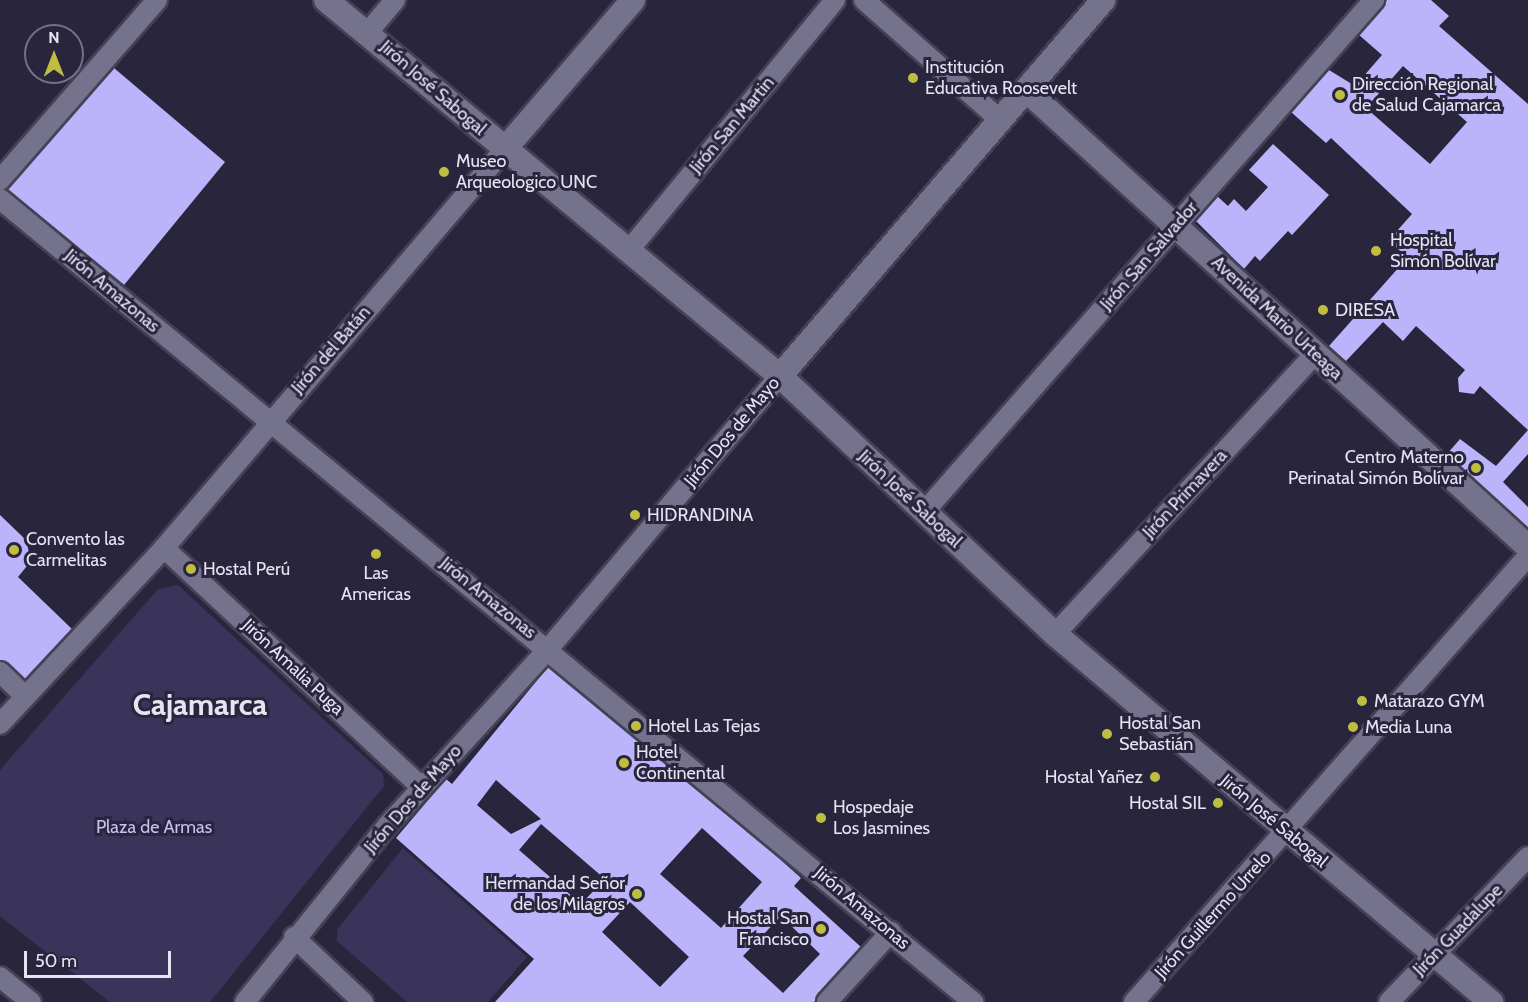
<!DOCTYPE html>
<html>
<head>
<meta charset="utf-8">
<style>
	body { margin:0 }
	#map { position:relative; width:1528px; height:1002px; overflow:hidden; background:#28253d; font-family:Cabin,sans-serif }
	div>[style] { position:absolute }
	[style*='--x'] { left:calc(var(--x)*1px); top:calc(var(--y)*1px); width:calc(var(--w)*1px); rotate:calc(var(--a)*1deg) }
	.green>* { inset:0; background:#3a345b }
	.building>* { inset:0; background:#bcb4fa }
	.roads { filter:drop-shadow(2px 0 #454155) drop-shadow(-2px 0 #454155) drop-shadow(0 2px #454155) drop-shadow(0 -2px #454155) }
	.minor>* { height:20px; margin:-10px; padding:0 10px; transform-origin:10px; border-radius:10px; background:#75728e }
	.tertiary>* { height:24px; margin:-12px; padding:0 12px; transform-origin:12px; border-radius:12px; background:#75728e }
	.dots>* { width:16px; height:16px; translate:-50% -50%; box-sizing:border-box; border:3px solid #28253d; border-radius:50% }
	span { translate:-50% -50%; white-space:nowrap; text-align:center; line-height:1.15; -webkit-text-stroke:6px #28253d; paint-order:stroke }
	.poi-label { font-size:18px; color:#e5e4f4 }
	.left { translate:0 -50%; text-align:left }
	.right { translate:-100% -50%; text-align:right }
	.street-label { font-size:18px; color:#e5e4f4 }
	.park-label { font-size:18px; color:#c5bff6 }
	.town-label { font-size:30px; color:#e5e4f4; font-weight:700 }
	.north { position:absolute; left:24px; top:24px; width:60px; height:60px; box-sizing:border-box; background:#28253d; border:2px solid #747186; border-radius:50%; rotate:0deg; font-size:16px; font-weight:700; line-height:24px; text-align:center; color:#e5e4f4 }
	.north::after { content:''; display:block; margin:auto; width:21px; height:27px; background:#bfbe41; clip-path:polygon(50% 0,100% 100%,50% 72%,0 100%) }
	.scale { position:absolute; left:24px; top:951px; width:147px; height:27px; box-sizing:border-box; border:3px solid #e5e4f4; border-top:0; padding-left:8px; font-size:18px; line-height:21px; white-space:nowrap; color:#e5e4f4; -webkit-text-stroke:4px #28253d; paint-order:stroke }
</style>
</head>
<body>
<div id="map">
	<div class="green">
		<div style="clip-path:polygon(178px 585px,383px 774px,384px 786px,210px 1002px,110px 1002px,0 916px,0 770px,158px 589px)"></div>
		<div style="clip-path:polygon(403px 848px,527px 957px,488px 1002px,407px 1002px,337px 941px,337px 930px)"></div>
	</div>
	<div class="building">
		<div style="clip-path:polygon(evenodd,1387px 0,1431px 0,1449px 16px,1439px 26px,1528px 104px,1528px 430px,1480px 386px,1474px 394px,1459px 392px,1458px 378px,1465px 370px,1416px 326px,1403px 341px,1383px 322px,1346px 361px,1329px 346px,1408px 257px,1388px 241px,1412px 214px,1331px 138px,1326px 143px,1291px 112px,1329px 70px,1355px 86px,1382px 55px,1359px 35px,1387px 0,1403px 66px,1467px 122px,1430px 164px,1366px 108px,1403px 66px)"></div>
		<div style="clip-path:polygon(114px 68px,225px 162px,124px 285px,7px 189px)"></div>
		<div style="clip-path:polygon(1273px 144px,1329px 195px,1292px 235px,1288px 231px,1260px 261px,1255px 256px,1244px 269px,1196px 221px,1217px 196px,1228px 206px,1234px 199px,1246px 211px,1268px 187px,1249px 170px)"></div>
		<div style="clip-path:polygon(1528px 430px,1528px 454px,1503px 482px,1528px 507px,1528px 528px,1447px 454px,1460px 439px,1496px 466px)"></div>
		<div style="clip-path:polygon(0 515px,26px 540px,31px 561px,18px 577px,72px 629px,25px 679px,0 660px)"></div>
		<div style="clip-path:polygon(evenodd,548px 667px,773px 853px,801px 878px,794px 886px,861px 947px,814px 1002px,495px 1002px,534px 959px,396px 838px,446px 779px,452px 784px,548px 667px,496px 780px,541px 819px,511px 834px,477px 805px,496px 780px,548px 667px,541px 824px,605px 879px,581px 904px,519px 850px,541px 824px,548px 667px,702px 828px,762px 882px,721px 928px,660px 874px,702px 828px,548px 667px,630px 902px,689px 957px,660px 987px,602px 932px,630px 902px,548px 667px,781px 916px,820px 954px,783px 993px,743px 956px,781px 916px)"></div>
	</div>
	<div class="roads">
		<div class="minor">
			<div style="--x:864;--y:0;--w:181;--a:41.4"></div>
			<div style="--x:368;--y:32;--w:42;--a:-49.8"></div>
			<div style="--x:0;--y:180;--w:239;--a:-48.9"></div>
			<div style="--x:0;--y:199;--w:1262;--a:39.53"></div>
			<div style="--x:629;--y:250;--w:324;--a:-50.5"></div>
			<div style="--x:924;--y:512;--w:682;--a:-48.69"></div>
			<div style="--x:164;--y:548;--w:351;--a:42.9"></div>
			<div style="--x:1055;--y:634;--w:382;--a:-47.1"></div>
			<div style="--x:0;--y:672;--w:35;--a:44"></div>
			<div style="--x:0;--y:724;--w:241;--a:-47"></div>
			<div style="--x:164;--y:548;--w:523;--a:-49.49"></div>
			<div style="--x:294;--y:937;--w:95;--a:43.3"></div>
			<div style="--x:0;--y:977;--w:40;--a:39"></div>
			<div style="--x:245;--y:1002;--w:228;--a:-51.1"></div>
			<div style="--x:388;--y:825;--w:239;--a:-47.7"></div>
			<div style="--x:549;--y:648;--w:357;--a:-49.7"></div>
			<div style="--x:827;--y:1002;--w:95;--a:-47.6"></div>
			<div style="--x:1134;--y:1002;--w:595;--a:-48.54"></div>
			<div style="--x:1389;--y:1002;--w:201;--a:-46.2"></div>
		</div>
		<div class="tertiary">
			<div style="--x:326;--y:0;--w:589;--a:39.63"></div>
			<div style="--x:780;--y:376;--w:377;--a:43.2"></div>
			<div style="--x:1055;--y:634;--w:571;--a:40.17"></div>
			<div style="--x:1026;--y:90;--w:679;--a:42.31"></div>
			<div style="--x:504;--y:150;--w:198;--a:-49.3"></div>
			<div style="--x:780;--y:376;--w:496;--a:-49.3"></div>
		</div>
	</div>
	<div class="dots">
		<div style="left:913px;top:78px;background:#bfbe41"></div>
		<div style="left:1340px;top:95px;background:#bfbe41"></div>
		<div style="left:444px;top:172px;background:#bfbe41"></div>
		<div style="left:1376px;top:251px;background:#bfbe41"></div>
		<div style="left:1323px;top:310px;background:#bfbe41"></div>
		<div style="left:1476px;top:468px;background:#bfbe41"></div>
		<div style="left:635px;top:515px;background:#bfbe41"></div>
		<div style="left:14px;top:550px;background:#bfbe41"></div>
		<div style="left:376px;top:554px;background:#bfbe41"></div>
		<div style="left:191px;top:569px;background:#bfbe41"></div>
		<div style="left:1362px;top:701px;background:#bfbe41"></div>
		<div style="left:636px;top:726px;background:#bfbe41"></div>
		<div style="left:1353px;top:727px;background:#bfbe41"></div>
		<div style="left:1107px;top:734px;background:#bfbe41"></div>
		<div style="left:624px;top:763px;background:#bfbe41"></div>
		<div style="left:1155px;top:777px;background:#bfbe41"></div>
		<div style="left:1218px;top:803px;background:#bfbe41"></div>
		<div style="left:821px;top:818px;background:#bfbe41"></div>
		<div style="left:637px;top:894px;background:#bfbe41"></div>
		<div style="left:821px;top:929px;background:#bfbe41"></div>
	</div>
	<div class="poi-label">
		<span class="left" style="left:925px;top:78px">Institución<br>Educativa Roosevelt</span>
		<span class="left" style="left:1352px;top:95px">Dirección Regional<br>de Salud Cajamarca</span>
		<span class="left" style="left:456px;top:172px">Museo<br>Arqueologico UNC</span>
		<span class="left" style="left:1390px;top:251px">Hospital<br>Simón Bolívar</span>
		<span class="left" style="left:1335px;top:310px">DIRESA</span>
		<span class="right" style="left:1464px;top:468px">Centro Materno<br>Perinatal Simón Bolívar</span>
		<span class="left" style="left:647px;top:515px">HIDRANDINA</span>
		<span class="left" style="left:26px;top:550px">Convento las<br>Carmelitas</span>
		<span class="left" style="left:203px;top:569px">Hostal Perú</span>
		<span style="left:376px;top:584px">Las<br>Americas</span>
		<span class="left" style="left:1374px;top:701px">Matarazo GYM</span>
		<span class="left" style="left:1119px;top:734px">Hostal San<br>Sebastián</span>
		<span class="left" style="left:648px;top:726px">Hotel Las Tejas</span>
		<span class="left" style="left:1365px;top:727px">Media Luna</span>
		<span class="left" style="left:636px;top:763px">Hotel<br>Continental</span>
		<span class="right" style="left:1143px;top:777px">Hostal Yañez</span>
		<span class="right" style="left:1206px;top:803px">Hostal SIL</span>
		<span class="left" style="left:833px;top:818px">Hospedaje<br>Los Jasmines</span>
		<span class="right" style="left:625px;top:894px">Hermandad Señor<br>de los Milagros</span>
		<span class="right" style="left:809px;top:929px">Hostal San<br>Francisco</span>
	</div>
	<div class="street-label">
		<span style="left:433px;top:88px;rotate:41deg">Jirón José Sabogal</span>
		<span style="left:732px;top:125px;rotate:-50deg">Jirón San Martin</span>
		<span style="left:1149px;top:256px;rotate:-49deg">Jirón San Salvador</span>
		<span style="left:112px;top:291px;rotate:40deg">Jirón Amazonas</span>
		<span style="left:1277px;top:318px;rotate:43deg">Avenida Mario Urteaga</span>
		<span style="left:331px;top:350px;rotate:-49deg">Jirón del Batán</span>
		<span style="left:732px;top:432px;rotate:-50deg">Jirón Dos de Mayo</span>
		<span style="left:1185px;top:494px;rotate:-47deg">Jirón Primavera</span>
		<span style="left:910px;top:499px;rotate:43deg">Jirón José Sabogal</span>
		<span style="left:488px;top:598px;rotate:39deg">Jirón Amazonas</span>
		<span style="left:293px;top:667px;rotate:43deg">Jirón Amalia Puga</span>
		<span style="left:413px;top:799px;rotate:-49deg">Jirón Dos de Mayo</span>
		<span style="left:1274px;top:821px;rotate:40deg">Jirón José Sabogal</span>
		<span style="left:862px;top:908px;rotate:40deg">Jirón Amazonas</span>
		<span style="left:1213px;top:915px;rotate:-48deg">Jirón Guillermo Urrelo</span>
		<span style="left:1458px;top:930px;rotate:-46deg">Jirón Guadalupe</span>
	</div>
	<div class="park-label">
		<span style="left:154px;top:827px">Plaza de Armas</span>
	</div>
	<div class="town-label">
		<span style="left:200px;top:705px">Cajamarca</span>
	</div>
	<div class="north">N</div>
	<div class="scale">50 m</div>
</div>
</body>
</html>
